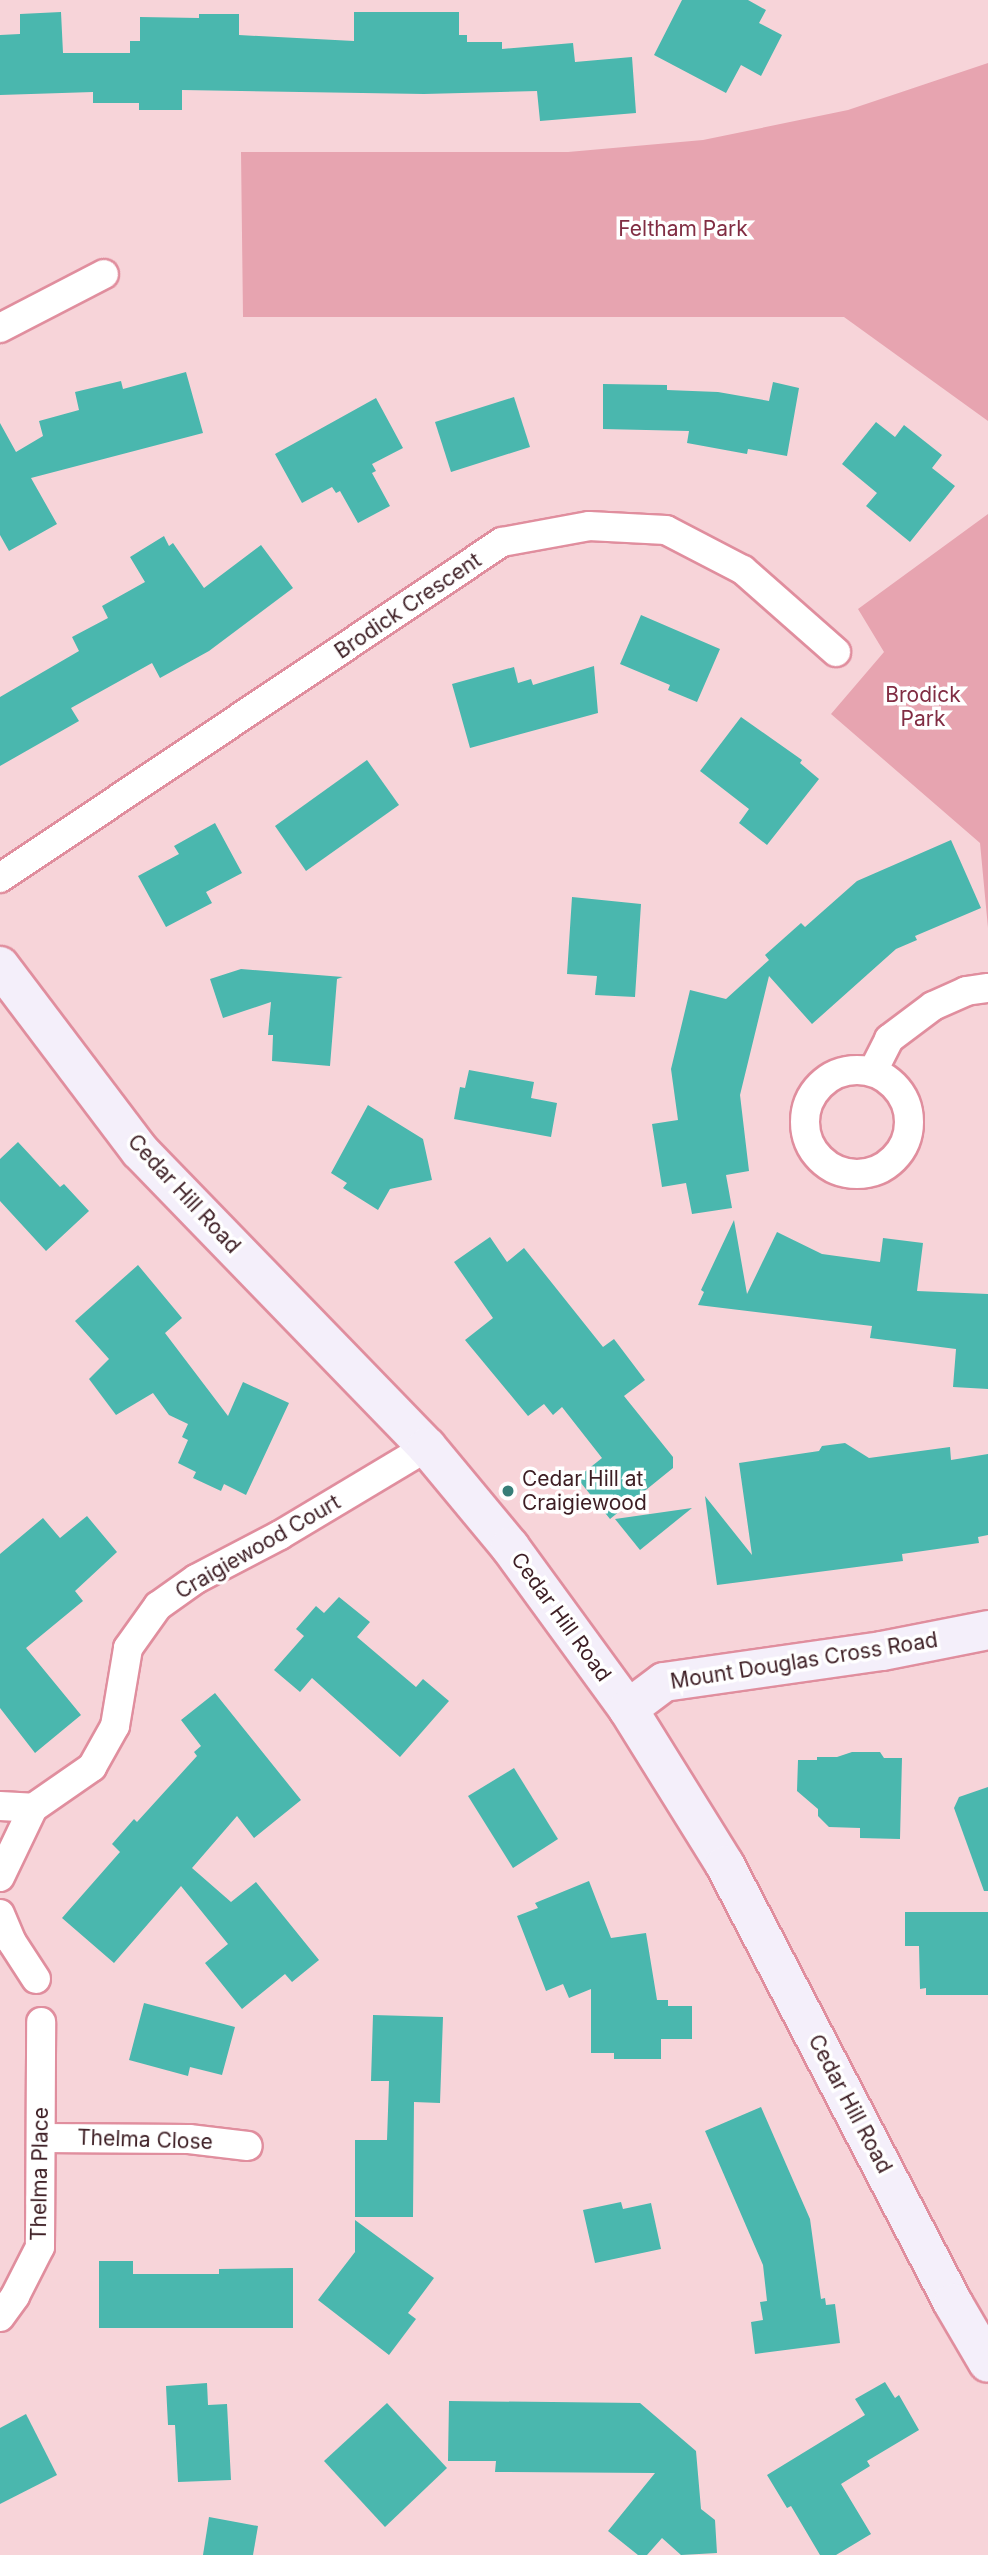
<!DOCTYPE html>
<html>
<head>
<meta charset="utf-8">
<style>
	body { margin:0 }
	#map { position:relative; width:988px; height:2555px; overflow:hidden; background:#f7d4d9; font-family:Inter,sans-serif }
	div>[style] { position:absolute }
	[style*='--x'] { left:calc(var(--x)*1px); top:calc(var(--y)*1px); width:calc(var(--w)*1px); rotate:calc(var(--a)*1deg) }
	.green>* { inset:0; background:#e7a4b0 }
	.building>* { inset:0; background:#4ab7ae }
	.roads { filter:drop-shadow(2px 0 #e08e9e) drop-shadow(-2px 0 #e08e9e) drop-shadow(0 2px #e08e9e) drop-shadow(0 -2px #e08e9e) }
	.street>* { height:28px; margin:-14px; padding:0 14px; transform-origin:14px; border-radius:14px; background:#fff }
	.street>.ring { margin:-14px; padding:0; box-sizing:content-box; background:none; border:28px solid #fff; border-radius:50% }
	.secondary>* { height:38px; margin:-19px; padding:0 19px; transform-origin:19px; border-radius:19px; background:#f4effa }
	.dots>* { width:19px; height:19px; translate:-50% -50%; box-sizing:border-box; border:4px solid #fff; border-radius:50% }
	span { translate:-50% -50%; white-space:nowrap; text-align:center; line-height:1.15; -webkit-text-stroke:7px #fff; paint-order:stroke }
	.park-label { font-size:21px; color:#812d43 }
	.street-label { font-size:21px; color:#3d1e24 }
	.poi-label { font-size:21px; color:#3d1e24 }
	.left { translate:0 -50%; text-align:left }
</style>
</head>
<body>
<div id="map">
	<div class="green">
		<div style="clip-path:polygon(988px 63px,988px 421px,844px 317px,243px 317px,241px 152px,568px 152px,703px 140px,848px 110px)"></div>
		<div style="clip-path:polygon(988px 514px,988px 928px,980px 843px,831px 714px,884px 652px,858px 609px)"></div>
	</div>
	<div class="building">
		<div style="clip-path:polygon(682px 0,748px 0,766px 10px,759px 23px,782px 35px,761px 76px,741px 65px,726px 93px,654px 55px)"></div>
		<div style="clip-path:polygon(61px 12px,63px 53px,130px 53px,130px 41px,140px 41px,140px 17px,199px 18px,199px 14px,239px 14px,239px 35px,354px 41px,354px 12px,459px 12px,459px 35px,467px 35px,467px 42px,502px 42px,502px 49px,573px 43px,575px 62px,632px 57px,636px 113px,540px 121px,537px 91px,424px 94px,182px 90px,182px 110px,139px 110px,139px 103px,93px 103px,93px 92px,0 95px,0 35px,20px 34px,20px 14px)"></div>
		<div style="clip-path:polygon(186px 372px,203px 433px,31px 478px,57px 524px,9px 551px,0 535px,0 423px,16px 452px,43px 436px,39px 421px,79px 410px,75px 392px,121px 381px,123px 389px)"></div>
		<div style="clip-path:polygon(773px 382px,799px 388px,787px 456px,748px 449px,747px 454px,687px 443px,689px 431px,603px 429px,603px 384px,667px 385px,667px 390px,718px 392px,769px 401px)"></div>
		<div style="clip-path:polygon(514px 397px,530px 447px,451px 472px,435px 422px)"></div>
		<div style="clip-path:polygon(376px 398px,403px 448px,372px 464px,376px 471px,372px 473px,390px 506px,358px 523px,340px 491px,336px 493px,332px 487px,302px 503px,275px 454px)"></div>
		<div style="clip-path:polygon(876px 422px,895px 437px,904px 425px,942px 455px,932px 468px,955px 486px,910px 542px,866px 506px,877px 493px,842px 464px)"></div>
		<div style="clip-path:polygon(164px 536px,169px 546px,173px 543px,204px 588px,261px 545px,293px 588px,209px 651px,160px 678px,152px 663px,71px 708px,79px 721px,0 766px,0 697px,79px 651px,72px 637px,108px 618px,102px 606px,145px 582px,130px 557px)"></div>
		<div style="clip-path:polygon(641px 615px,720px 649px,697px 702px,668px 690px,670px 685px,620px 664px)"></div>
		<div style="clip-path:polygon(594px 666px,598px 713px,470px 748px,452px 684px,514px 667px,518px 683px,531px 679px,533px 685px)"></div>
		<div style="clip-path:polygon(741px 717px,802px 760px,800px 763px,819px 779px,767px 845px,739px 823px,749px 809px,700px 771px)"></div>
		<div style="clip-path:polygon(367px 760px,399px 805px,306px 871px,275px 826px)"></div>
		<div style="clip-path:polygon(215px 823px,242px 873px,206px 892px,212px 903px,166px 927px,138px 876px,179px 854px,174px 846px)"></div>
		<div style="clip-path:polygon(951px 840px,981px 908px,915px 936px,917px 940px,896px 949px,812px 1024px,769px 976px,740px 1095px,749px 1171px,726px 1175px,732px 1208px,692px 1214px,686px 1183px,662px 1187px,652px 1124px,678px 1120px,671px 1069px,690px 990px,726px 999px,769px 960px,765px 955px,801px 923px,805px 927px,857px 881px)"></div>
		<div style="clip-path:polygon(572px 897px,641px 904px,635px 997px,595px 995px,597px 976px,567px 974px)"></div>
		<div style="clip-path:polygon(241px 969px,343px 977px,337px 979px,330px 1066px,272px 1061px,273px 1035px,268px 1035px,271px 1002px,223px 1018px,210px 979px)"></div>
		<div style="clip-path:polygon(469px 1070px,534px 1082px,531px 1098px,557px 1103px,551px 1137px,454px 1119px,460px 1087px,465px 1088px)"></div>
		<div style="clip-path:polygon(368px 1105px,423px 1139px,432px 1180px,390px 1189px,378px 1210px,343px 1188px,347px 1183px,331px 1173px)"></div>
		<div style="clip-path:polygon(18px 1142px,60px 1187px,64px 1184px,89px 1211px,46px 1251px,0 1201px,0 1159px)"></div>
		<div style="clip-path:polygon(734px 1220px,747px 1294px,777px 1232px,822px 1254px,880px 1262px,883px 1238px,923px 1243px,917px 1291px,988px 1294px,988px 1389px,953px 1387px,956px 1349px,870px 1338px,872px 1326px,698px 1305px,704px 1292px,701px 1290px)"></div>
		<div style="clip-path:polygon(490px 1237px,507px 1262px,524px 1248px,603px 1347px,614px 1339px,645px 1380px,624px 1396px,673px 1457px,673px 1468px,610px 1519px,577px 1478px,602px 1458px,562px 1407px,553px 1415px,544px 1404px,528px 1416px,465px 1340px,493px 1318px,454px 1262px)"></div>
		<div style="clip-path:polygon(138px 1265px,182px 1318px,165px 1333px,228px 1416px,243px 1382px,289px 1403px,246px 1495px,224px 1484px,221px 1491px,193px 1478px,196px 1472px,178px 1463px,188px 1440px,182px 1437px,188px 1424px,169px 1415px,153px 1393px,116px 1415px,89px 1379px,109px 1359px,75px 1321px)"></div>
		<div style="clip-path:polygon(845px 1443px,869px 1458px,950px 1447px,951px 1460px,988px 1454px,988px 1535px,978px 1537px,979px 1543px,902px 1554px,903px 1561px,717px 1585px,705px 1496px,752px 1555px,739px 1463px,819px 1451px,822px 1446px)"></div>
		<div style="clip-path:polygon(692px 1508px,640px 1550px,615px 1519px)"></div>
		<div style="clip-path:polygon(87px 1516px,117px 1552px,75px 1591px,83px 1601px,26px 1648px,81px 1715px,35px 1753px,0 1708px,0 1554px,43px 1518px,60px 1538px)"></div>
		<div style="clip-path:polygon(339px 1597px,370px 1622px,357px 1637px,416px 1687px,423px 1679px,449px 1701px,400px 1757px,312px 1678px,300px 1692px,274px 1670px,304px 1636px,296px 1629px,316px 1606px,324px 1613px)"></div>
		<div style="clip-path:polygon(215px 1693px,301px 1800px,254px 1838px,237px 1816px,192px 1868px,231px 1902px,256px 1882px,319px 1960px,292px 1982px,285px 1974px,242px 2009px,205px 1963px,228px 1944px,181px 1886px,114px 1963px,62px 1918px,120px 1852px,112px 1844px,134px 1819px,137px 1822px,197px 1756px,194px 1752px,201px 1746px,181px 1720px)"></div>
		<div style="clip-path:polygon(852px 1752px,880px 1752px,884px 1758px,902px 1758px,900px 1839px,860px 1838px,860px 1828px,829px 1827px,818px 1816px,818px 1809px,797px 1791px,798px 1760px,817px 1760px,817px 1757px,837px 1757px)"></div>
		<div style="clip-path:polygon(514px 1768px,558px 1839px,513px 1868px,468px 1796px)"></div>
		<div style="clip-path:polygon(988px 1787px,988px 1891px,984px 1891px,954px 1808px,959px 1797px)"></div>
		<div style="clip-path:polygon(589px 1881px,611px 1938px,646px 1933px,657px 2000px,668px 2000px,668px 2006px,692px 2006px,692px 2039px,661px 2039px,661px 2059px,614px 2059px,614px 2053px,591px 2053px,591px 1989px,569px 1998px,563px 1984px,546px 1991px,517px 1916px,538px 1908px,535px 1903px)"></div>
		<div style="clip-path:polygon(905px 1912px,988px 1912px,988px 1995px,926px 1995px,926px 1988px,920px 1989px,919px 1946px,905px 1946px)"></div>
		<div style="clip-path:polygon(144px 2003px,235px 2027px,222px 2075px,190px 2067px,188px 2076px,129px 2060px)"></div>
		<div style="clip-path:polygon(373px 2015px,443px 2017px,440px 2103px,414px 2102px,413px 2217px,355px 2217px,355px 2140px,387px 2140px,389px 2081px,371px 2081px)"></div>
		<div style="clip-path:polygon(761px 2107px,810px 2219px,821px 2299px,825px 2298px,826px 2305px,835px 2304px,840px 2343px,755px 2354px,751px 2322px,763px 2320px,760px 2302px,767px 2301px,763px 2265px,705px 2131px)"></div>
		<div style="clip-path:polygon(621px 2202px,623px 2209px,651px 2203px,661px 2249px,595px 2263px,583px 2210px)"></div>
		<div style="clip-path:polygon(355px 2220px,434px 2278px,408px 2313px,416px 2319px,389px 2355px,318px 2300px,355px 2252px)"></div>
		<div style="clip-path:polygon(99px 2261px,133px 2261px,133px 2274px,219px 2274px,219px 2269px,293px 2268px,293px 2328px,99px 2328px)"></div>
		<div style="clip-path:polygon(885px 2382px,895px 2398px,899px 2395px,919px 2430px,867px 2461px,870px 2466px,841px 2484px,871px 2534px,836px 2555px,820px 2555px,791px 2506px,787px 2508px,767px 2475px,865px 2415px,855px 2399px)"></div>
		<div style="clip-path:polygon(207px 2383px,208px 2405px,227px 2404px,231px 2480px,178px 2482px,175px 2425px,168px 2425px,166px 2386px)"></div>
		<div style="clip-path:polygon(449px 2401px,640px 2403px,696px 2451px,701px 2509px,715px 2520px,717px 2553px,681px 2555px,662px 2538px,647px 2555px,638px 2555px,608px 2531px,655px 2473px,495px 2472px,496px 2461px,448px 2461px)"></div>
		<div style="clip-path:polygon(387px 2403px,447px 2468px,385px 2527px,324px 2461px)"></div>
		<div style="clip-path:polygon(26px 2414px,57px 2475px,0 2504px,0 2428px)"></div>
		<div style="clip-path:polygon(209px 2517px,258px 2526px,253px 2555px,203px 2555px)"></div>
	</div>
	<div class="roads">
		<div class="street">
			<div style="--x:0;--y:328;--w:117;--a:-27.4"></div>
			<div style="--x:0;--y:878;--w:604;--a:-33.8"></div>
			<div style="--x:502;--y:542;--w:88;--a:-10.4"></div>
			<div style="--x:589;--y:526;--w:77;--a:3"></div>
			<div style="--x:666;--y:530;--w:87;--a:27.5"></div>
			<div style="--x:743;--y:570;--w:124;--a:41.4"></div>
			<div class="ring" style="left:805px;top:1070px;width:76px;height:76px"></div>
			<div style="--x:873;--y:1071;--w:36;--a:-63"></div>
			<div style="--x:889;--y:1039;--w:55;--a:-36.9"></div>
			<div style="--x:933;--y:1006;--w:36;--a:-24"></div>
			<div style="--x:966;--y:991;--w:22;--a:-8"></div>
			<div style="--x:0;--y:1806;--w:33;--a:3"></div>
			<div style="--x:0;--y:1877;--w:76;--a:-64.4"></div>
			<div style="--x:33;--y:1808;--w:72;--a:-34.8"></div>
			<div style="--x:92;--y:1767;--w:47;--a:-60.7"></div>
			<div style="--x:115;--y:1726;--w:79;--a:-80.5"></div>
			<div style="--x:128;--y:1648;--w:52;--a:-54.5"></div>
			<div style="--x:158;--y:1606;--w:47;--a:-35.4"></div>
			<div style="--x:196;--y:1579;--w:95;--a:-27.6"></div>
			<div style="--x:280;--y:1535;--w:171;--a:-30.9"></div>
			<div style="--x:0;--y:1914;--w:30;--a:67"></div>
			<div style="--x:12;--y:1942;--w:44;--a:57"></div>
			<div style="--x:41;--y:2138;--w:148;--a:0.4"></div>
			<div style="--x:189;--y:2139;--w:59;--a:6.8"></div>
			<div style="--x:0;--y:2317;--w:26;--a:-54"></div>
			<div style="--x:15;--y:2296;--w:55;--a:-63"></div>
			<div style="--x:40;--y:2247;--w:225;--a:-89.7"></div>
		</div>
		<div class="secondary">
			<div style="--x:0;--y:966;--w:232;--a:52.9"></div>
			<div style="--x:140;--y:1151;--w:412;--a:45.9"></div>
			<div style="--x:427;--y:1447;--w:130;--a:50.3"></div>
			<div style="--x:510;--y:1547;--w:200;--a:53.9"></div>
			<div style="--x:628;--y:1709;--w:184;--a:58.1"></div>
			<div style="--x:725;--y:1865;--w:494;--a:62.5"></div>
			<div style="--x:953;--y:2303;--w:69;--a:59.7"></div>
			<div style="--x:628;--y:1709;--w:45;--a:-36.9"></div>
			<div style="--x:664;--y:1682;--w:220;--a:-8.1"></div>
			<div style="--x:882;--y:1651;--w:108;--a:-11.2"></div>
		</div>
	</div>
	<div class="dots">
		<div style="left:508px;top:1491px;background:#377e78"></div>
	</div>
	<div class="park-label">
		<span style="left:683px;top:229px">Feltham Park</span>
		<span style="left:923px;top:707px">Brodick<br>Park</span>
	</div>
	<div class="street-label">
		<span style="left:408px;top:606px;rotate:-34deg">Brodick Crescent</span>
		<span style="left:184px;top:1194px;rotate:47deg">Cedar Hill Road</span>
		<span style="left:258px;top:1547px;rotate:-30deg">Craigiewood Court</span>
		<span style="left:561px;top:1617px;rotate:54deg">Cedar Hill Road</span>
		<span style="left:804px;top:1661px;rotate:-9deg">Mount Douglas Cross Road</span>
		<span style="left:850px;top:2104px;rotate:62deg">Cedar Hill Road</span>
		<span style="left:145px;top:2140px;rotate:2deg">Thelma Close</span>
		<span style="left:40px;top:2174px;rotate:-89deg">Thelma Place</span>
	</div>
	<div class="poi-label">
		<span class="left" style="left:522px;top:1491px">Cedar Hill at<br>Craigiewood</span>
	</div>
</div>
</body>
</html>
